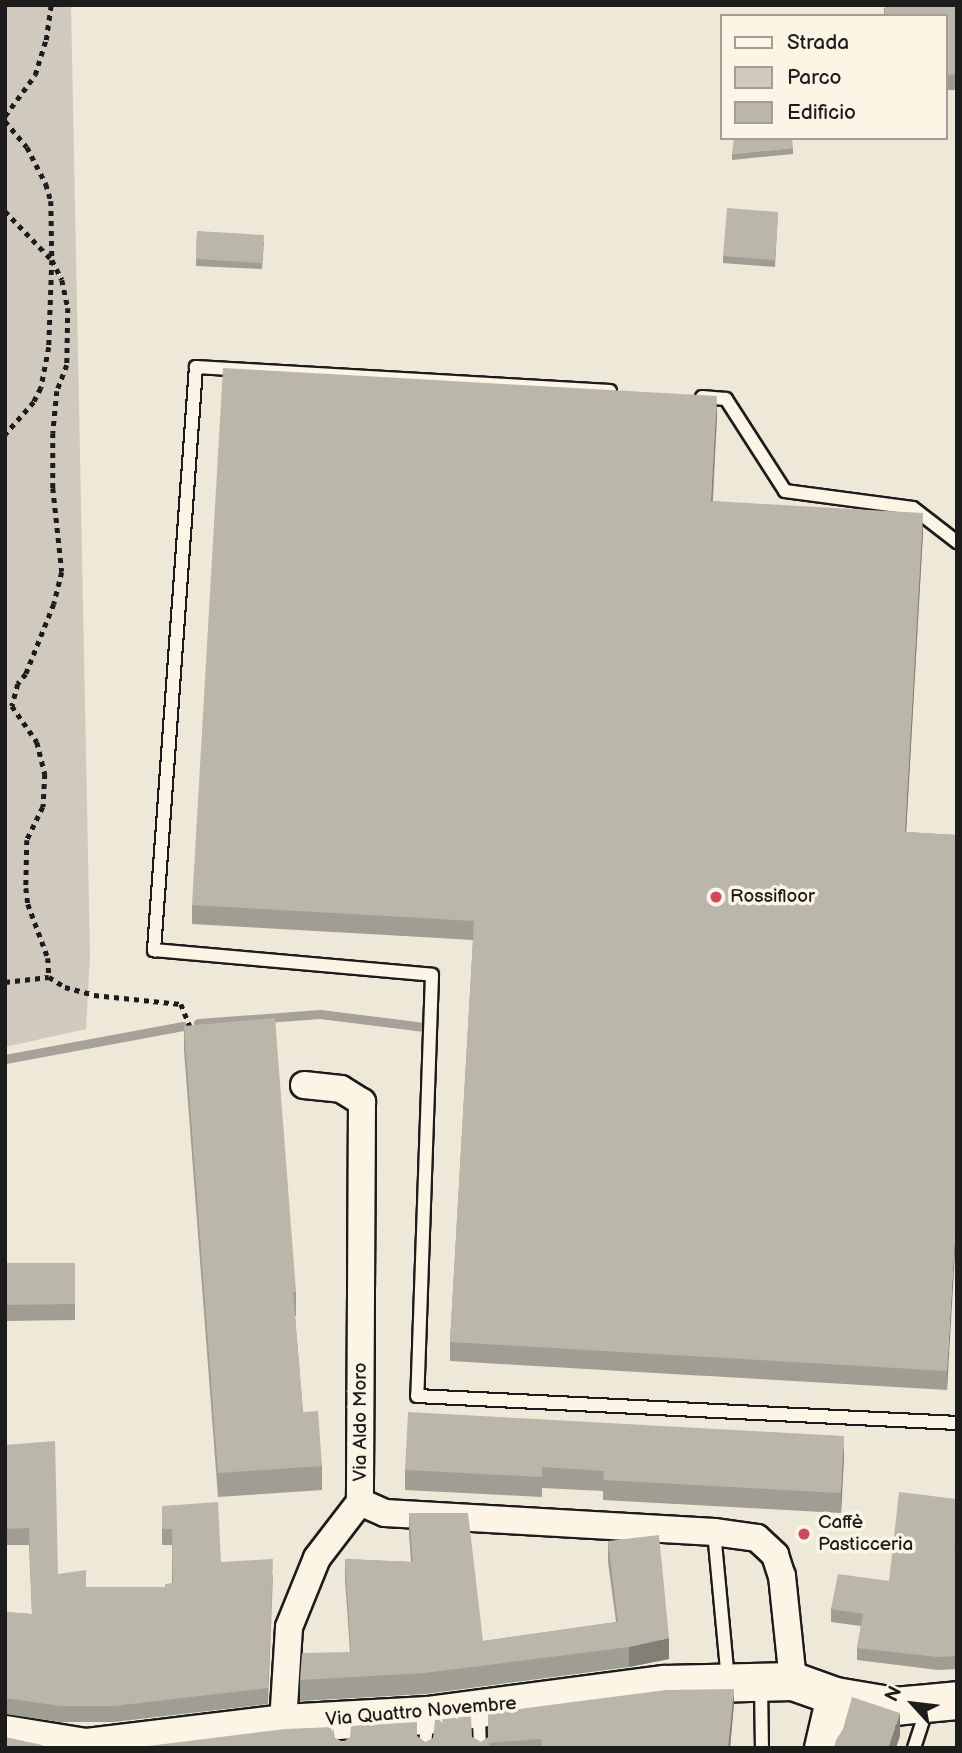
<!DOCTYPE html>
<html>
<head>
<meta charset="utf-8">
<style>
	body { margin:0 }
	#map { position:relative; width:962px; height:1753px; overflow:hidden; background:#eee8d9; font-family:"Balsamiq Sans",sans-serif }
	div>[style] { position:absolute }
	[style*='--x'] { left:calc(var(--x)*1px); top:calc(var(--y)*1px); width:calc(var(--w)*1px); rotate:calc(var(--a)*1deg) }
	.green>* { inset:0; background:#cfcabd }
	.stream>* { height:9px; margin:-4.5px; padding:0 4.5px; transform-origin:4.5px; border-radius:4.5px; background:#a7a299 }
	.path>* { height:4.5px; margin-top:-2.25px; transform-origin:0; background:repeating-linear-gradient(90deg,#1c1c1c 0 5px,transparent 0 10px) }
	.roads { filter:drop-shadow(2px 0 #1c1c1c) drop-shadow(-2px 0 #1c1c1c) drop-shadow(0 2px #1c1c1c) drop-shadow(0 -2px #1c1c1c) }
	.lane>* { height:12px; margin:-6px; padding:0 6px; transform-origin:6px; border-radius:6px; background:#fcf5e5 }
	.street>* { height:26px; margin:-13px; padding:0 13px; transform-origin:13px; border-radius:13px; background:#fcf5e5 }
	.secondary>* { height:37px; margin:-18.5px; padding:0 18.5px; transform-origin:18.5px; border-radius:18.5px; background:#fcf5e5 }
	.wall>* { inset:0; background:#a09d92 }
	.shaded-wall>* { inset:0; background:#827f77 }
	.building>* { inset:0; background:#bab6aa }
	.dots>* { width:19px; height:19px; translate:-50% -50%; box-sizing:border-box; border:4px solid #fcf5e5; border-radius:50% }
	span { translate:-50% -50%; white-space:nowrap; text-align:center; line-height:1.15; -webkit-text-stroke:7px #fcf5e5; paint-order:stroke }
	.poi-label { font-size:19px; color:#1c1c1c }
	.left { translate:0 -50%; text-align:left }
	.street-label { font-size:19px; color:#1c1c1c }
	.frame { position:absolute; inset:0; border:7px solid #1c1c1c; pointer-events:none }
	.legend { position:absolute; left:720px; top:14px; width:228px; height:126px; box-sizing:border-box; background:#fcf5e5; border:2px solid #a29e95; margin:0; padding:9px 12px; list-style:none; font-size:21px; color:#1c1c1c }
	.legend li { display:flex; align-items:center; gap:14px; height:35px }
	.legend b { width:35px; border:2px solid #a29e95 }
	.north { position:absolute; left:878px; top:1669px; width:70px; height:70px; -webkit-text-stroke:5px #fcf5e5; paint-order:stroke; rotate:297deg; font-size:19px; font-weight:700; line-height:28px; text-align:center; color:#1c1c1c }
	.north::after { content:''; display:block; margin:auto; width:24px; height:32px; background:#1c1c1c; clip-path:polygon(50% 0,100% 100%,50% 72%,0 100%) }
</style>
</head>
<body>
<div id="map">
	<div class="green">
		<div style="clip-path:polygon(5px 5px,71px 5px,90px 955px,86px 1029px,5px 1047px)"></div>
	</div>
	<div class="stream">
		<div style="--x:198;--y:1023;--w:122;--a:-4.2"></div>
		<div style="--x:320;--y:1014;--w:105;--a:7.1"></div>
		<div style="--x:5;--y:1059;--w:181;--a:-10.5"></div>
	</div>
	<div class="path">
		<div style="--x:5;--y:116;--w:51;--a:-53.8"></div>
		<div style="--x:35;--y:75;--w:37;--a:-73"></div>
		<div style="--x:46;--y:40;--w:35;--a:-82"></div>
		<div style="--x:5;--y:121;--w:34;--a:50"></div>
		<div style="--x:27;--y:147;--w:42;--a:62.8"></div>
		<div style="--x:46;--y:184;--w:18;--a:74"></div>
		<div style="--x:51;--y:201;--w:59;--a:89"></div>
		<div style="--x:52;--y:260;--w:22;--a:63"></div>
		<div style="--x:62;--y:280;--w:29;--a:78"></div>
		<div style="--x:68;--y:308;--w:57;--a:91"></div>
		<div style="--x:67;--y:365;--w:28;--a:111"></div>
		<div style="--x:57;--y:391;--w:42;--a:95.4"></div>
		<div style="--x:53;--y:433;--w:55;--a:90"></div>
		<div style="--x:53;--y:488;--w:84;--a:83.9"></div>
		<div style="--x:62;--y:572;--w:33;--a:104"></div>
		<div style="--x:54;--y:604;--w:75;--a:111.8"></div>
		<div style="--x:26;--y:674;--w:13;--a:129"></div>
		<div style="--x:18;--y:684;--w:23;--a:105"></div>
		<div style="--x:12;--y:706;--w:44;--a:55.2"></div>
		<div style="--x:37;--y:742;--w:33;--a:76"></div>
		<div style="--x:45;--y:774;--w:33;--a:93"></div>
		<div style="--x:43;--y:807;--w:37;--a:116"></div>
		<div style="--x:27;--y:840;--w:48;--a:91.2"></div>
		<div style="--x:26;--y:888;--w:16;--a:83"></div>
		<div style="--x:28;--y:904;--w:58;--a:69.7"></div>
		<div style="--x:48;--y:958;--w:19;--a:87"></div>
		<div style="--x:5;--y:211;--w:68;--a:46.2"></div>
		<div style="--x:52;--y:260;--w:87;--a:92"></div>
		<div style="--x:49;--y:347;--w:42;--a:101"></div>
		<div style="--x:41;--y:388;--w:16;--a:117"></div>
		<div style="--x:34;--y:402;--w:44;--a:131.3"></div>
		<div style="--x:5;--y:982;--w:44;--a:-6.5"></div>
		<div style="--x:49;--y:977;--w:19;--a:32"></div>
		<div style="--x:65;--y:987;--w:30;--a:15"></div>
		<div style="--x:94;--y:995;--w:87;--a:5.9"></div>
		<div style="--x:181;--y:1004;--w:27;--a:68"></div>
	</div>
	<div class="roads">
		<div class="lane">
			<div style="--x:610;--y:391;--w:415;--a:-176.7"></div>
			<div style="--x:196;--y:367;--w:585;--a:94.12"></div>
			<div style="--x:154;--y:950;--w:279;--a:5.1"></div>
			<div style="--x:432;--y:975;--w:421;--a:92"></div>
			<div style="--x:417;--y:1396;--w:541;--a:2.86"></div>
			<div style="--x:702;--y:397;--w:24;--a:5"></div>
			<div style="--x:726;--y:399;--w:109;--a:57.3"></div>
			<div style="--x:785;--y:491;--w:129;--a:7.6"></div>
			<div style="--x:913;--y:508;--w:56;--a:37.7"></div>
			<div style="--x:714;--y:1532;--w:148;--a:84.6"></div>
			<div style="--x:761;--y:1686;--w:62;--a:89.1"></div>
			<div style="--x:479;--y:1719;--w:29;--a:88"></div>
			<div style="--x:425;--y:1748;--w:29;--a:-86"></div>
			<div style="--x:914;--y:1748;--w:42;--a:-72"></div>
		</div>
		<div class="street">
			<div style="--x:304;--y:1085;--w:37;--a:6"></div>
			<div style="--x:341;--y:1089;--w:25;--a:32"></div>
			<div style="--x:362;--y:1102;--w:400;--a:90.3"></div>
			<div style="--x:360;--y:1502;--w:27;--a:24"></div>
			<div style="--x:385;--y:1513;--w:330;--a:3.3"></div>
			<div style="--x:714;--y:1532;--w:43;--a:7.9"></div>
			<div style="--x:757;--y:1538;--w:25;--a:43"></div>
			<div style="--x:775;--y:1555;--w:22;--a:72"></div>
			<div style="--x:782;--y:1576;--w:106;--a:84"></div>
			<div style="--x:283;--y:1723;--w:96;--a:-86.4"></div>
			<div style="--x:289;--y:1627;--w:74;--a:-67.9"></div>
			<div style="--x:317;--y:1558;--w:71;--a:-52.5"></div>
		</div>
		<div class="secondary">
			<div style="--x:5;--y:1734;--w:81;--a:9.2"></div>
			<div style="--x:85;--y:1747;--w:199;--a:-6.9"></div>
			<div style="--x:283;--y:1723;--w:144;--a:-3.2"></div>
			<div style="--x:427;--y:1715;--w:239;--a:-7.5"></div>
			<div style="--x:664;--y:1684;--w:129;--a:-1.3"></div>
			<div style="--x:793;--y:1681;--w:45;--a:19.7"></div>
			<div style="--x:835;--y:1696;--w:60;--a:9.6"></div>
			<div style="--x:894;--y:1706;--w:63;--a:-5.4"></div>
			<div style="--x:823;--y:1748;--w:53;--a:-77"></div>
		</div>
	</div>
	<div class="wall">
		<div style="clip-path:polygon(957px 5px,957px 90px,946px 90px,946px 16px,884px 16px,884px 8px)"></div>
		<div style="clip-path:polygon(793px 148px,793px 154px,732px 160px,732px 154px)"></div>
		<div style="clip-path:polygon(778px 212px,775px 267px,723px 263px,723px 256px)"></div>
		<div style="clip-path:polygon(197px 231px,264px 242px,262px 269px,196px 266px)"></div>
		<div style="clip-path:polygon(717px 416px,713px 501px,923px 532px,906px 832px,957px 835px,947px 1390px,450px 1361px,450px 1342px,473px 940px,192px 924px,192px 905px)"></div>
		<div style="clip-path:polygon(184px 1026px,296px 1292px,296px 1316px,295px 1316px,303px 1412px,322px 1466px,322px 1490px,218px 1497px,184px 1050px)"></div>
		<div style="clip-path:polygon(5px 1263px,75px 1263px,75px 1320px,5px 1321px)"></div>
		<div style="clip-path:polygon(5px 1445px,58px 1574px,86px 1587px,165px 1587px,172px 1583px,172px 1545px,162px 1545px,162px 1506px,221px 1562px,273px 1575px,268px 1704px,114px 1722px,60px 1722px,5px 1714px,5px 1612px,32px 1614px,29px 1545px,5px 1545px)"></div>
		<div style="clip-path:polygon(844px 1456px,841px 1513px,603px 1500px,603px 1491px,542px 1488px,542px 1497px,405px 1490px,405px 1470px)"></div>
		<div style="clip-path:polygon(409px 1513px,483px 1641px,616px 1622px,608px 1562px,608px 1541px,669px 1659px,629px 1667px,425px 1694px,300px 1701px,300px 1680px,350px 1652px,345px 1579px,345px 1559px,411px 1562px,409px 1534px)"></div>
		<div style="clip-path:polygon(957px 1542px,956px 1550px,957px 1550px,957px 1669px,938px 1670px,857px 1660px,857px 1648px,861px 1626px,831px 1622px,831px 1609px,889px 1581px)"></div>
		<div style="clip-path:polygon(734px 1703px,730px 1748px,132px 1748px,335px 1738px,343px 1742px,417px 1736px,425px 1742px,472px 1737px,481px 1742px)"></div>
	</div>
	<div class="shaded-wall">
		<div style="clip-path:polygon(717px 396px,717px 416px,711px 520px,711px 501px)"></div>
		<div style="clip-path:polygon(923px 513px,923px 532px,905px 852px,905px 832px)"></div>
		<div style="clip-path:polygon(957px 1200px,957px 1219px,947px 1390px,947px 1371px)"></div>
		<div style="clip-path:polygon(844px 1436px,844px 1456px,841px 1513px,841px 1493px)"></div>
		<div style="clip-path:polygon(669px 1638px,669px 1659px,629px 1667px,629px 1647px)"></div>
		<div style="clip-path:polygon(734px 1689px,734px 1703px,730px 1748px,728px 1748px)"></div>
		<div style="clip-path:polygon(900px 1713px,900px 1736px,896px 1748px,888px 1748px)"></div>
	</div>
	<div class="building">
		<div style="clip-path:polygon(885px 5px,957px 5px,957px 74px,946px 75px,946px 16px,885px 16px)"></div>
		<div style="clip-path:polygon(734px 138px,792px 138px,793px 148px,732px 154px)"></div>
		<div style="clip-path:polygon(727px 208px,778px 212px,775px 260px,723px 256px)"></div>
		<div style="clip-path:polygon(197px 231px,264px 235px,262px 263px,196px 259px)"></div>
		<div style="clip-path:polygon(223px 368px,717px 396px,711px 501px,923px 513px,905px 832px,957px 835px,957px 1200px,947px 1371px,450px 1342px,474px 921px,192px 905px)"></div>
		<div style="clip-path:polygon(275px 1018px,296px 1292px,293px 1292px,303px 1412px,318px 1411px,322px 1466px,218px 1473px,184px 1026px)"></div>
		<div style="clip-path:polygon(5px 1263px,75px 1263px,75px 1304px,5px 1305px)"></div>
		<div style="clip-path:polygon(408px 1412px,844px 1436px,841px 1493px,603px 1480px,604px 1471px,542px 1467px,542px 1477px,405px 1470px)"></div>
		<div style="clip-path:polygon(55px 1441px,58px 1574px,86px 1570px,86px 1587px,165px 1587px,165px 1584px,173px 1583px,172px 1529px,162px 1529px,162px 1506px,218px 1502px,221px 1562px,273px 1559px,268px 1688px,114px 1706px,60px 1706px,5px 1698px,5px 1612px,32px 1614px,29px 1528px,5px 1529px,5px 1445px)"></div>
		<div style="clip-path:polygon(899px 1492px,957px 1499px,957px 1529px,954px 1550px,957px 1550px,957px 1656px,938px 1657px,857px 1648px,863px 1614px,831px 1609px,838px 1574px,889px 1581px)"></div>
		<div style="clip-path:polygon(409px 1513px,468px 1513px,483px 1641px,618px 1622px,608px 1541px,659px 1535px,669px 1638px,629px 1647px,425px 1673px,300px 1680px,302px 1653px,351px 1652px,345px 1559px,413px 1562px)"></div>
		<div style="clip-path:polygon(734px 1689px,728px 1748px,542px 1748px,541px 1739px,489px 1743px,490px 1748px,132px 1748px,285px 1729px,333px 1727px,335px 1738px,343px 1742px,350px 1737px,351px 1726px,417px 1722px,417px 1736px,425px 1742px,433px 1738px,435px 1720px,471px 1716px,472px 1737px,481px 1742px,488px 1737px,488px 1713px,666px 1690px)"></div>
		<div style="clip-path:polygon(852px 1697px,900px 1713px,888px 1748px,834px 1748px,836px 1740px,843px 1729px)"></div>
		<div style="clip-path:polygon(5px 1737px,42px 1745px,45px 1748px,5px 1748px)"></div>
	</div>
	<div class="dots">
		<div style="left:716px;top:897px;background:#d1495b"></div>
		<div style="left:804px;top:1534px;background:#d1495b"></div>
	</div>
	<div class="poi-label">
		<span class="left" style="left:730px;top:897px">Rossifloor</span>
		<span class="left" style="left:818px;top:1534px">Caffè<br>Pasticceria</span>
	</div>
	<div class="street-label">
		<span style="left:361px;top:1422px;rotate:-90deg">Via Aldo Moro</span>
		<span style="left:421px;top:1712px;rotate:-5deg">Via Quattro Novembre</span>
	</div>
	<div class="frame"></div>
	<ul class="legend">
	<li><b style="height:9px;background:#fcf5e5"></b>Strada</li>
	<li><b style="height:19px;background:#cfcabd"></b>Parco</li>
	<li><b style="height:19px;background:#bab6aa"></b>Edificio</li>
	</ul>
	<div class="north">N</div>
</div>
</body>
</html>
